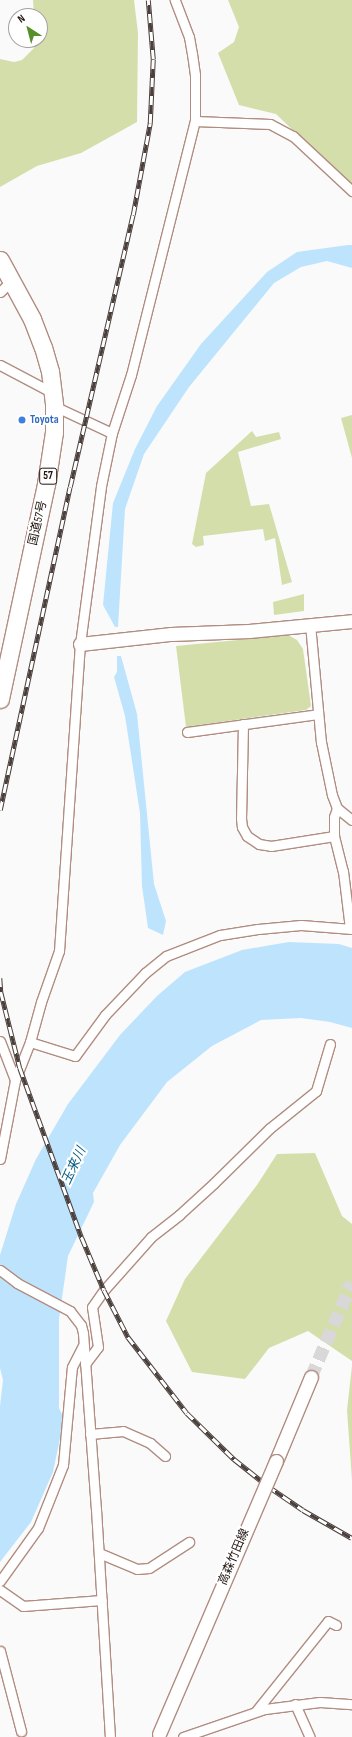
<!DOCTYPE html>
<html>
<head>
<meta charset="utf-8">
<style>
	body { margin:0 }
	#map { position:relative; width:352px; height:1737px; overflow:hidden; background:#fafafa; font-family:"Sofia Sans Condensed","Noto Sans JP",sans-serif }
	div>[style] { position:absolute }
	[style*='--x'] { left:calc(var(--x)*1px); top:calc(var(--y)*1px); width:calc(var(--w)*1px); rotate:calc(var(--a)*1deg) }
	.green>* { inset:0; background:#d4deab }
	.water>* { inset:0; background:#bde4fc }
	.secondary-tunnel>* { height:13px; margin-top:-6.5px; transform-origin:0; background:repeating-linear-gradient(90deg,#d9d7d7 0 13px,transparent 0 19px) }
	.roads { filter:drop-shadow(1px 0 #b18d81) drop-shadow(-1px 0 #b18d81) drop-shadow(0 1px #b18d81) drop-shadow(0 -1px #b18d81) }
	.street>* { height:9px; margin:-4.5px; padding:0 4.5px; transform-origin:4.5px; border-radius:4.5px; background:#fff }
	.secondary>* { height:13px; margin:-6.5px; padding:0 6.5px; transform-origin:6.5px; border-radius:6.5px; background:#fff }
	.highway>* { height:17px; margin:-8.5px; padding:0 8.5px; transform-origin:8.5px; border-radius:8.5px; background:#fff }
	.rail>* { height:4.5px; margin-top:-2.25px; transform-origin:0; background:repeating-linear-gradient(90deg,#fff 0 9px,#4a3f3b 0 18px); box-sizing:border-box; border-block:1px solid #4a3f3b }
	.bridges { filter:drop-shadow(1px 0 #b18d81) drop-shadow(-1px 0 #b18d81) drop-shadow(0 1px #b18d81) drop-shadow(0 -1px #b18d81) }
	.secondary-bridge>* { height:13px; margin:-6.5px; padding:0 6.5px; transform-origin:6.5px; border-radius:6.5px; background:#fff }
	.dots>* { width:11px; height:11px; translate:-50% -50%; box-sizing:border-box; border:2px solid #fff; border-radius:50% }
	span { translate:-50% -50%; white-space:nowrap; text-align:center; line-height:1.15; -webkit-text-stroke:4px #fff; paint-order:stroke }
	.shield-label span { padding:1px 3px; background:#fff; border:1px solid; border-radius:3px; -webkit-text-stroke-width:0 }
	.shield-label { font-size:11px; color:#20130e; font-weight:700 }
	.shop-label { font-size:12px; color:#366cbe; font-weight:700 }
	.left { translate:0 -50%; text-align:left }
	.street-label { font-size:12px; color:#20130e }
	.water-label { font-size:13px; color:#075d82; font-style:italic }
	.north { position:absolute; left:8px; top:8px; width:40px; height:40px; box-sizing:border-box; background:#fff; border:1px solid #a6a19f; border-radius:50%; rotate:324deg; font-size:11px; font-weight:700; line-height:16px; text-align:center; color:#20130e }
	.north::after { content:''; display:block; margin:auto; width:14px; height:18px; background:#568f2c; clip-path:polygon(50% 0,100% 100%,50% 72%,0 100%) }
</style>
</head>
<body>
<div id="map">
	<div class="green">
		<div style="clip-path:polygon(33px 0,134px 0,138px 33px,137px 122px,81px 153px,37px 166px,0 187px,0 59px,14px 62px,22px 60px,35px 47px,36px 40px,40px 40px,40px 16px,34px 16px)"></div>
		<div style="clip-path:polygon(228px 0,352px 0,352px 187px,276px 114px,239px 105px,218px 53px,234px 42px,239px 27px)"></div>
		<div style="clip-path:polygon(352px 415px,352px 458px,341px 418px)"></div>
		<div style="clip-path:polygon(252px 431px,256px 437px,279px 432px,281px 439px,238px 452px,251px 506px,269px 504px,292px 582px,282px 585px,275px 538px,265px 541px,263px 529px,203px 536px,204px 545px,196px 547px,192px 544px,206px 473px)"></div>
		<div style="clip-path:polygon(304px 594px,304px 611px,274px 615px,273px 602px)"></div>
		<div style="clip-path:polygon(288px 635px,297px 640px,303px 649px,311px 706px,306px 710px,186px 727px,176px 646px)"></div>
		<div style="clip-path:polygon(315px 1153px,342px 1216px,352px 1224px,352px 1361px,308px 1331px,269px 1348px,245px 1379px,192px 1372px,166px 1321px,185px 1279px,257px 1185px,277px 1154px)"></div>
		<div style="clip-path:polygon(352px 1366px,352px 1480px,347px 1410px)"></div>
	</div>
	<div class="water">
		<div style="clip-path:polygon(348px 245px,352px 245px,352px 268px,327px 261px,301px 267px,274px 283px,189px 387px,144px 454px,125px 509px,118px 627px,115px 627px,103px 605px,113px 503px,135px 449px,157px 406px,201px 344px,267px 272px,297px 252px)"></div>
		<div style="clip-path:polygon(117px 656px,121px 656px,137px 714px,154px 884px,166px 921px,163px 935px,148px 928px,142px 886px,140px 813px,125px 716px,114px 677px,117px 672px)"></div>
		<div style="clip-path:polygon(289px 942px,339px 944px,352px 948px,352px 1028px,330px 1022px,301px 1018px,261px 1020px,212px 1046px,167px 1082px,120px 1145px,93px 1193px,94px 1202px,68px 1256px,59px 1319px,59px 1408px,64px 1419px,53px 1472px,31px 1522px,0 1562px,0 1406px,3px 1380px,0 1368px,0 1255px,16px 1204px,36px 1159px,68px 1104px,120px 1035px,157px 996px,185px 972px,242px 950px)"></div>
	</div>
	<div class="secondary-tunnel">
		<div style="--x:311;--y:1377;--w:103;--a:-66.7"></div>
	</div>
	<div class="roads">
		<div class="street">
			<div style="--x:195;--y:121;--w:75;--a:2.3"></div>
			<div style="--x:270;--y:124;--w:26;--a:28"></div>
			<div style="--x:293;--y:136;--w:81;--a:43"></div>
			<div style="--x:0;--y:292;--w:17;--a:-45"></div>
			<div style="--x:0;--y:365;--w:60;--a:27.8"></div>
			<div style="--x:54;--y:406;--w:64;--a:25"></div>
			<div style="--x:310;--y:624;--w:119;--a:84.7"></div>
			<div style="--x:321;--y:742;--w:54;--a:78.3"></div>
			<div style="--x:332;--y:795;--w:14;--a:69"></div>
			<div style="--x:337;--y:808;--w:19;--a:39"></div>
			<div style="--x:243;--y:724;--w:94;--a:91.2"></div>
			<div style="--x:241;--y:818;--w:9;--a:84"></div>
			<div style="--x:242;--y:827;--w:10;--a:61"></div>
			<div style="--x:247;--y:836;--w:14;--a:34"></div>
			<div style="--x:259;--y:844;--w:12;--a:9"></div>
			<div style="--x:271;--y:846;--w:64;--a:-9"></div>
			<div style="--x:187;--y:732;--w:132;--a:-7.8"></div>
			<div style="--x:337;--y:808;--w:9;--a:108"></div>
			<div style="--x:334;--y:817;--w:19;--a:90"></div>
			<div style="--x:334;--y:836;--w:36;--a:76"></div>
			<div style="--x:343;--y:871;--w:58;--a:83.1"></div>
			<div style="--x:0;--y:1041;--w:42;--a:69"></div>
			<div style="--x:30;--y:1042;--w:47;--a:17.3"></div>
			<div style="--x:75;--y:1056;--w:51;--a:-53.8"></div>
			<div style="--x:105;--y:1015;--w:58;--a:-46.4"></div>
			<div style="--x:145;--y:973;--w:27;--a:-39"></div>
			<div style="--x:166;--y:956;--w:58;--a:-21.3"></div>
			<div style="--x:220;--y:935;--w:38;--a:-9"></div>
			<div style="--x:258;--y:929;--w:43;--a:-5.3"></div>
			<div style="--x:301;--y:925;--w:51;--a:4.5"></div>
			<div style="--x:0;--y:1159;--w:80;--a:-79.2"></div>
			<div style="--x:15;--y:1080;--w:41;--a:-68.5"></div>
			<div style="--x:30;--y:1042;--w:41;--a:-74.6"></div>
			<div style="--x:41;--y:1002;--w:54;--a:-70.6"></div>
			<div style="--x:59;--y:951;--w:308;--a:-86.1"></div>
			<div style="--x:80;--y:644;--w:159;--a:-82.4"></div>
			<div style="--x:101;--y:486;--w:54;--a:-78.3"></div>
			<div style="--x:112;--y:433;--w:61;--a:-71.9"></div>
			<div style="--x:131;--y:375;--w:262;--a:-75.9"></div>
			<div style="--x:195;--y:121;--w:46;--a:-90"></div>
			<div style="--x:195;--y:75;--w:21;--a:-98"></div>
			<div style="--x:192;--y:54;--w:17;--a:-100"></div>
			<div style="--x:189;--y:37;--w:40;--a:-111"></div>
			<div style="--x:0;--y:1270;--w:21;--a:37"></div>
			<div style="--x:17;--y:1283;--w:60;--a:27.8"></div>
			<div style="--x:70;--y:1311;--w:18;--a:52"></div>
			<div style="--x:81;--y:1325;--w:8;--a:76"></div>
			<div style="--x:83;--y:1333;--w:176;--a:85.8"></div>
			<div style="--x:96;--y:1509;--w:228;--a:86.5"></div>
			<div style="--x:85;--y:1364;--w:21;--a:-53"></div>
			<div style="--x:98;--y:1347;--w:40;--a:-98.5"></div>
			<div style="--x:92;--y:1307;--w:21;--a:-55"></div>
			<div style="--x:104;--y:1290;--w:71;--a:-48.4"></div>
			<div style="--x:151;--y:1237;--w:36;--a:-38"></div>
			<div style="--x:179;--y:1215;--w:47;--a:-42.4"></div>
			<div style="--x:214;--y:1183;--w:78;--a:-44.5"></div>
			<div style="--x:270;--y:1128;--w:59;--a:-38.8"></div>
			<div style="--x:316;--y:1091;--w:49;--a:-73.4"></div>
			<div style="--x:90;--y:1434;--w:33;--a:-5"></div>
			<div style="--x:123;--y:1431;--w:30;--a:24"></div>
			<div style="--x:150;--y:1443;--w:20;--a:41"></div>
			<div style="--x:99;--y:1553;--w:41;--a:22.8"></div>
			<div style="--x:137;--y:1569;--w:12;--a:-5"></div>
			<div style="--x:149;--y:1568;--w:48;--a:-33"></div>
			<div style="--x:0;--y:1581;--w:65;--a:-54.4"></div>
			<div style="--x:38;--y:1528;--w:68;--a:-68.4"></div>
			<div style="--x:63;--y:1465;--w:98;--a:-84.8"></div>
			<div style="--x:72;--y:1367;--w:25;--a:-63"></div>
			<div style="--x:0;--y:1590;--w:28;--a:35"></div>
			<div style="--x:23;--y:1606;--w:79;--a:-4.3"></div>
			<div style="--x:0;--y:1651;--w:83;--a:75.3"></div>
			<div style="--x:295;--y:1704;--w:36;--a:66"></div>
			<div style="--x:256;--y:1711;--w:115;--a:-51.3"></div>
			<div style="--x:328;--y:1621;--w:9;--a:27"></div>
			<div style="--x:183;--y:1737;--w:87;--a:-18.9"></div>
			<div style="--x:265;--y:1709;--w:55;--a:-7.3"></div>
			<div style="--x:320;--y:1702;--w:32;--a:4"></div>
		</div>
		<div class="secondary">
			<div style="--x:80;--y:644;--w:92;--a:-6.3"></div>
			<div style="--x:171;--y:634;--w:78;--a:-2.2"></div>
			<div style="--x:249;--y:631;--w:103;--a:-5.5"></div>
			<div style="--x:276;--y:1461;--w:91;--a:-67.4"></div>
		</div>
		<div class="highway">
			<div style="--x:0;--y:260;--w:67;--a:61.5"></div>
			<div style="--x:32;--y:319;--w:30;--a:69"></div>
			<div style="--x:43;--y:347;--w:25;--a:74"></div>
			<div style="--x:50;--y:371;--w:35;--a:83"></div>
			<div style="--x:54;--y:406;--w:26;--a:90"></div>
			<div style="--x:54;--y:432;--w:53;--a:98.7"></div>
			<div style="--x:46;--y:484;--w:220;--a:102.1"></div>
		</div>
	</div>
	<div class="rail">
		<div style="--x:0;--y:810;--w:330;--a:-77.8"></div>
		<div style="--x:70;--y:487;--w:279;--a:-77"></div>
		<div style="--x:133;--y:215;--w:94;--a:-79.5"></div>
		<div style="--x:150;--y:123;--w:64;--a:-87.3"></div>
		<div style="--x:153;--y:59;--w:59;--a:-94.8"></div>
		<div style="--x:0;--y:978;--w:14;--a:86"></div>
		<div style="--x:1;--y:992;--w:78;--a:76"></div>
		<div style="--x:20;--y:1068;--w:181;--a:70"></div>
		<div style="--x:82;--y:1238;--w:56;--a:67.1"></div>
		<div style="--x:104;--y:1290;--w:53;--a:62.9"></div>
		<div style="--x:128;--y:1337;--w:96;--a:52.2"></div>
		<div style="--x:187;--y:1413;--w:66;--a:44.4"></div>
		<div style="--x:234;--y:1459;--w:43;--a:38.5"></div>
		<div style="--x:268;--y:1486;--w:42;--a:34.4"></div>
		<div style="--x:303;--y:1510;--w:56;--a:29.7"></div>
	</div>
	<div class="bridges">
		<div class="secondary-bridge">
			<div style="--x:159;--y:1734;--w:297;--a:-66.8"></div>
		</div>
	</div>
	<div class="dots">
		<div style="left:22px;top:420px;background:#3f7fe0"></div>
	</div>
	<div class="shield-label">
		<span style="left:48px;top:476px">57</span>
	</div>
	<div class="shop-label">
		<span class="left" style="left:30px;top:420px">Toyota</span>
	</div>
	<div class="street-label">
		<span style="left:38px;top:523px;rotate:-77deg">国道57号</span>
		<span style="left:234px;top:1557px;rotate:-67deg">高森竹田線</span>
	</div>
	<div class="water-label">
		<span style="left:74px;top:1166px;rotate:-65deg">玉来川</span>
	</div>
	<div class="north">N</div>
</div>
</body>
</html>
